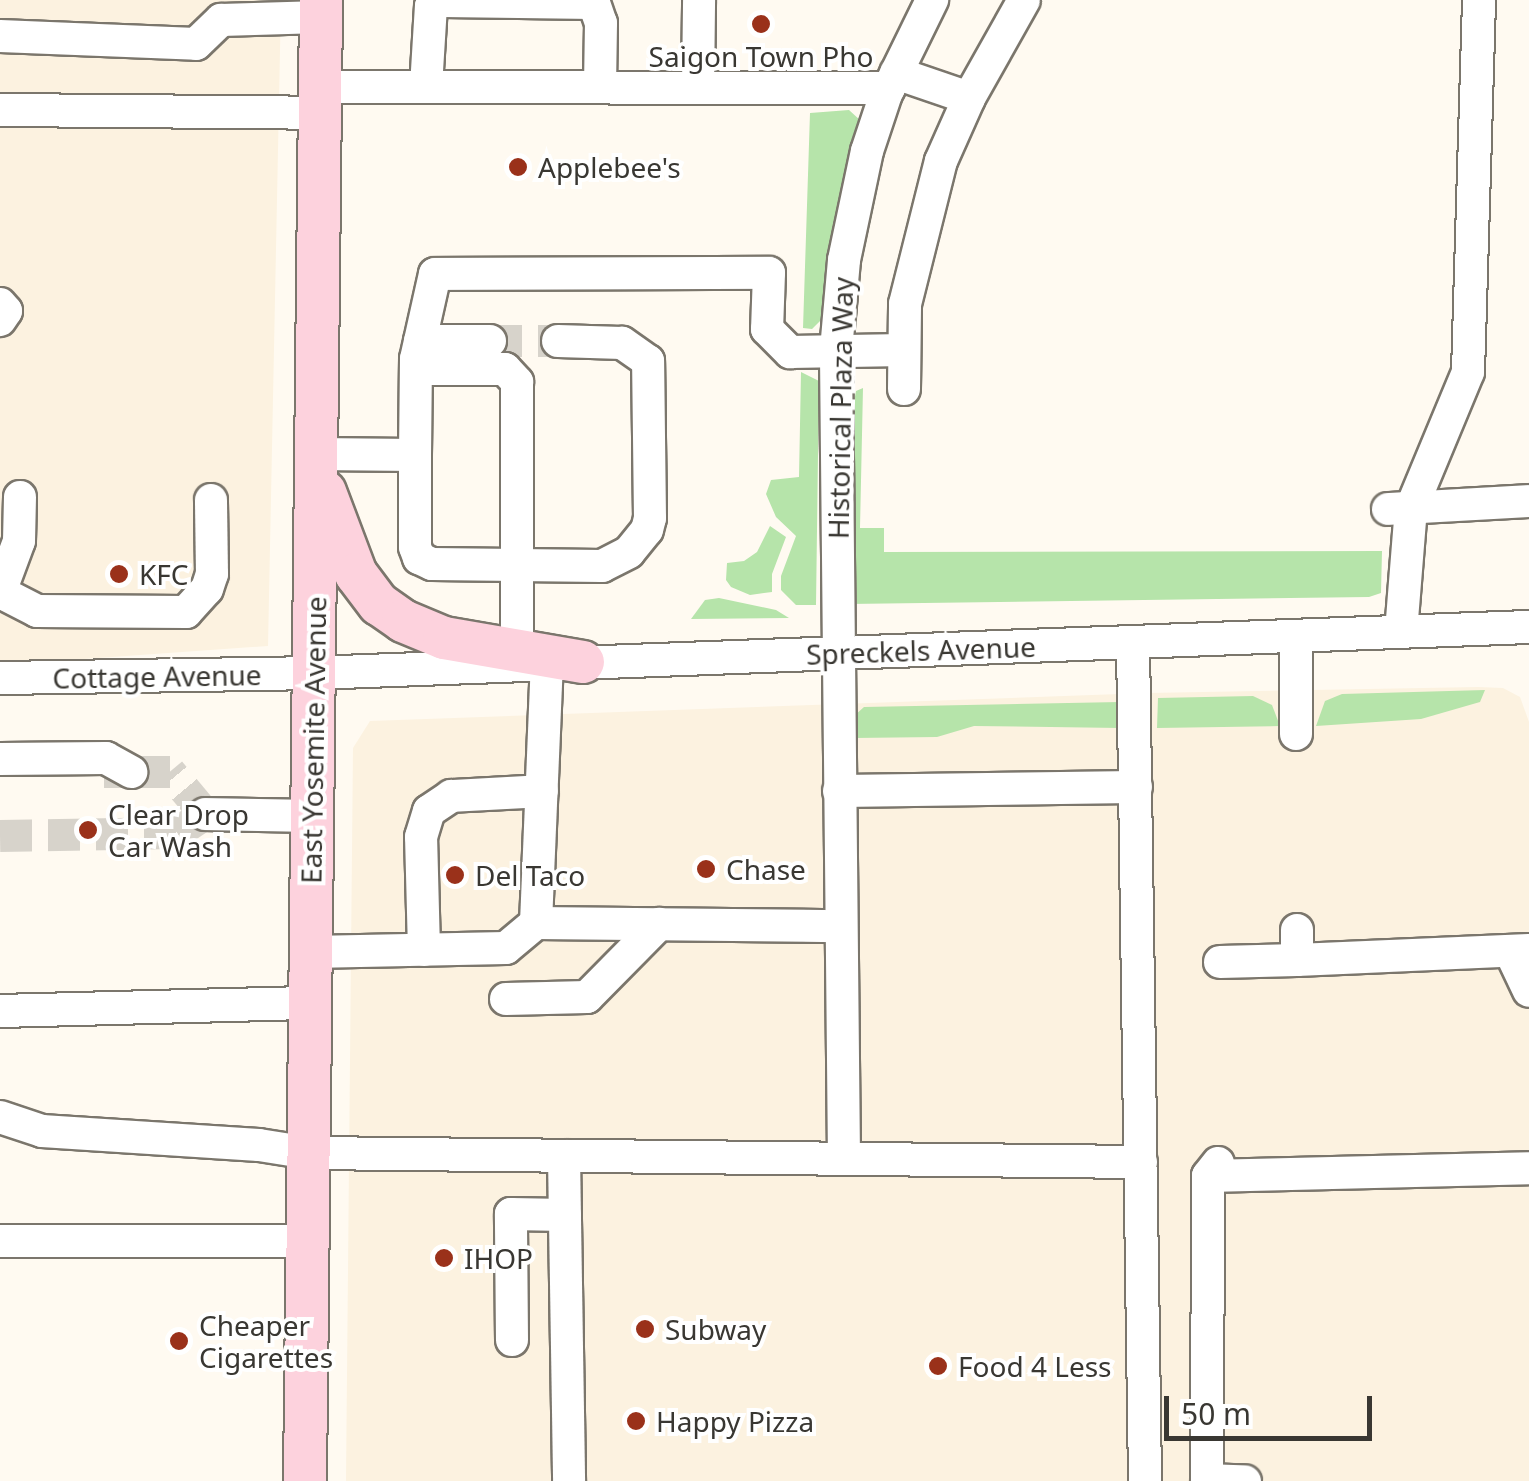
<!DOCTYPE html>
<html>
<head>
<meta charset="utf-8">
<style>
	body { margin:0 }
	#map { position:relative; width:1529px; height:1481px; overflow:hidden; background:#fffaf1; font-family:"Noto Sans",sans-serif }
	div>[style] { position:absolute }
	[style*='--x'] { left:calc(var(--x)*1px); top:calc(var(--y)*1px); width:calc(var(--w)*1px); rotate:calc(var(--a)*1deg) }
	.built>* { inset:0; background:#fcf2e0 }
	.green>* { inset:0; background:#b6e4aa }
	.minor-tunnel>* { height:32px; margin-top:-16px; transform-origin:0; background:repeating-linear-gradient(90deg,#d7d3cb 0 32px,transparent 0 48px) }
	.roads { filter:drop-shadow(2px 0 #7b766c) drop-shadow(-2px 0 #7b766c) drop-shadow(0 2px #7b766c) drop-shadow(0 -2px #7b766c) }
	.minor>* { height:32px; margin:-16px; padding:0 16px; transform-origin:16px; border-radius:16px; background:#fff }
	.major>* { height:42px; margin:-21px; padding:0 21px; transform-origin:21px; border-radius:21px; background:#fdd2dd }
	.dots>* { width:28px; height:28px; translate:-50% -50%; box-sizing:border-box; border:5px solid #fff; border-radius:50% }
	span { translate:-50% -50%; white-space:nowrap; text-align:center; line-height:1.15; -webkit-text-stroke:8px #fff; paint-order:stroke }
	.poi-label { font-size:28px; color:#393732 }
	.left { translate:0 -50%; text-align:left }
	.street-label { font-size:28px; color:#393732 }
	.scale { position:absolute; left:1164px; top:1396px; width:208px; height:45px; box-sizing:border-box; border:5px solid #393732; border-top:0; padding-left:12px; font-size:30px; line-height:35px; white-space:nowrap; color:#393732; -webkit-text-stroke:8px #fff; paint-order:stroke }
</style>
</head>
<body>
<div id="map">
	<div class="built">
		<div style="clip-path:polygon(0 0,281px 0,268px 646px,0 665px)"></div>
		<div style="clip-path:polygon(1478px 687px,1503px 688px,1520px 697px,1529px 722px,1529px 1481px,346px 1481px,353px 748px,370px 721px,1147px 693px)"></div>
	</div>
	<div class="green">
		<div style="clip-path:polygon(849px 110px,861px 121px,838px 204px,821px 320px,812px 329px,803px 328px,810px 113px)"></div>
		<div style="clip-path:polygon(801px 372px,819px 381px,816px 605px,796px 605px,781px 590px,781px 576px,796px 536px,776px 517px,766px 494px,771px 480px,799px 477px)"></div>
		<div style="clip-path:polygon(863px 388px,860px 528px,884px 528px,884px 552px,1382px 551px,1381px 593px,1369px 597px,848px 604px,854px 402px,856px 391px)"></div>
		<div style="clip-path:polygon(770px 526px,786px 537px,772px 574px,772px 592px,750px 595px,731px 587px,726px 580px,727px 563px,744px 561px,757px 552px)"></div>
		<div style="clip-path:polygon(719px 598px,776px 610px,789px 618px,691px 619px,705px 600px)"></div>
		<div style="clip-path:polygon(1485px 690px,1480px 702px,1421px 719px,1316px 726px,1325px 701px,1342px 694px)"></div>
		<div style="clip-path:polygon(1253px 696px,1272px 705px,1280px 726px,1157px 728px,1158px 698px)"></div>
		<div style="clip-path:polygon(1120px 702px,1120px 728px,974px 726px,937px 737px,854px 738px,854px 716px,864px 707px)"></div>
	</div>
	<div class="minor-tunnel">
		<div style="--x:490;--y:341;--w:68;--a:0"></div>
		<div style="--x:0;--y:836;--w:177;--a:-1"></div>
		<div style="--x:177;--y:833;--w:34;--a:-34"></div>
		<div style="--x:205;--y:814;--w:55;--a:-129.8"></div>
		<div style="--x:170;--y:772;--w:66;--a:180"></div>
	</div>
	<div class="roads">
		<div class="minor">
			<div style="--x:0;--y:36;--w:196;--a:2.3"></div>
			<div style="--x:196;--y:44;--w:35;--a:-44"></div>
			<div style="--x:221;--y:20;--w:100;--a:-1.7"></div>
			<div style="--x:896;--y:73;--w:77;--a:18.9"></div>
			<div style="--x:321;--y:87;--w:568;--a:0.1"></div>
			<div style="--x:426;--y:87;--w:81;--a:-86.5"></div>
			<div style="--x:431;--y:6;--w:13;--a:-23"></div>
			<div style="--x:443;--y:1;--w:151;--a:0.8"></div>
			<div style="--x:594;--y:3;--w:21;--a:71"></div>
			<div style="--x:601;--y:23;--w:64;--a:90.9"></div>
			<div style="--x:698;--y:88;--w:88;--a:-89.3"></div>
			<div style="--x:0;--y:110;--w:320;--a:0.5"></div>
			<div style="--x:0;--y:304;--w:9;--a:49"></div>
			<div style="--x:6;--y:311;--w:11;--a:124"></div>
			<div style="--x:420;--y:341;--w:70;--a:0"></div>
			<div style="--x:416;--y:369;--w:89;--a:0"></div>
			<div style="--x:505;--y:369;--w:18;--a:47"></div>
			<div style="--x:517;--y:382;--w:268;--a:90"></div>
			<div style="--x:904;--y:389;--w:85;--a:-89.3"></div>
			<div style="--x:905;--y:304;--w:147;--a:-75.9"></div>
			<div style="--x:941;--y:161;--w:69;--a:-66"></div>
			<div style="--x:969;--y:98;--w:112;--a:-60.7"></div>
			<div style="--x:316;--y:454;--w:99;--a:0.6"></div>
			<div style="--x:415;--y:455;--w:96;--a:-89.4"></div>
			<div style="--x:416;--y:359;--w:87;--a:-77.4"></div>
			<div style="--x:435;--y:274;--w:334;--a:-0.2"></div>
			<div style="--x:769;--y:273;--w:56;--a:92"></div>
			<div style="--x:767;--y:329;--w:33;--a:45"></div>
			<div style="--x:790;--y:352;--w:114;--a:-1"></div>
			<div style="--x:415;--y:455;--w:92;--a:90"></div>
			<div style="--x:415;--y:547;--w:12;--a:70"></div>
			<div style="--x:419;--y:558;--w:14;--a:25"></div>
			<div style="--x:432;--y:564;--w:170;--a:0.7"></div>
			<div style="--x:602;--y:566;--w:30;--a:-27"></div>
			<div style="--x:629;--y:552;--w:28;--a:-51"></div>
			<div style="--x:647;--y:530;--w:12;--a:-76"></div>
			<div style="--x:650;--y:518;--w:157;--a:-90.7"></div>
			<div style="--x:648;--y:361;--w:32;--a:-145"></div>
			<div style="--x:622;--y:343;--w:64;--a:-178.2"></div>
			<div style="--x:20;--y:497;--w:44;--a:91.3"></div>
			<div style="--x:19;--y:541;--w:46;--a:110.4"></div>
			<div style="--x:3;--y:584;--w:11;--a:75"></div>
			<div style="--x:6;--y:595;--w:35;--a:27"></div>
			<div style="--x:37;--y:611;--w:149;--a:0.4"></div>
			<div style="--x:186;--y:612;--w:31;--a:-48"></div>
			<div style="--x:207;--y:589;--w:16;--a:-72"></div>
			<div style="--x:212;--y:574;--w:74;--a:-90.8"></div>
			<div style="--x:1388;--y:509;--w:141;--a:-3.2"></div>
			<div style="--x:1401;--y:632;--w:123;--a:-85.4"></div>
			<div style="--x:1411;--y:509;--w:148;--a:-67.4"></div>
			<div style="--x:1468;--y:372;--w:372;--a:-88.3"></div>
			<div style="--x:1296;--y:636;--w:98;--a:90"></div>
			<div style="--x:1133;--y:642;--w:839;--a:89.18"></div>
			<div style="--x:0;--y:678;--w:314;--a:-0.9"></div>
			<div style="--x:314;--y:673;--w:1216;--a:-2.17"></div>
			<div style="--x:0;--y:759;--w:106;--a:-0.5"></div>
			<div style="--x:106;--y:758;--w:29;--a:29"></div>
			<div style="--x:839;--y:791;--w:297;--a:-0.8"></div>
			<div style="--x:205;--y:814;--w:107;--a:1.1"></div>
			<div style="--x:536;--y:923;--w:259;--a:-87.6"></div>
			<div style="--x:1297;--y:930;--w:30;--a:90"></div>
			<div style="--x:1297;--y:960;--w:232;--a:-2.5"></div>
			<div style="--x:424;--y:950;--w:113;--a:-91.5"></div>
			<div style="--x:421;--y:837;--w:27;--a:-73"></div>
			<div style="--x:429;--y:811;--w:27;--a:-34"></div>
			<div style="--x:451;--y:796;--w:91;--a:-3.1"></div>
			<div style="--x:1510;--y:951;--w:44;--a:64.6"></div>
			<div style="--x:311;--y:952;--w:195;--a:-1.2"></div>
			<div style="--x:506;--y:948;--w:39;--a:-40"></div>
			<div style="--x:536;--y:923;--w:305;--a:0.6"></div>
			<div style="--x:1220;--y:962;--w:77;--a:-1.5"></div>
			<div style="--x:506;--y:999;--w:81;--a:-1.4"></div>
			<div style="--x:587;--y:997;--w:103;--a:-45.4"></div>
			<div style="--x:0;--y:1011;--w:311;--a:-1.5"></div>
			<div style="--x:0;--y:1117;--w:44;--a:18.4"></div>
			<div style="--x:42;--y:1131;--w:217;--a:3.7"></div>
			<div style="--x:259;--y:1145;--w:51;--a:9.1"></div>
			<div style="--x:309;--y:1153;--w:832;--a:0.62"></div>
			<div style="--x:564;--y:1156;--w:325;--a:89.1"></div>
			<div style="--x:844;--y:1159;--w:809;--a:-90.57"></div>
			<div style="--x:836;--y:350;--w:90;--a:-84.9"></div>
			<div style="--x:844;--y:260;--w:111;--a:-78.1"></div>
			<div style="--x:867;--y:151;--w:60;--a:-71.6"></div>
			<div style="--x:886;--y:94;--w:105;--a:-63.9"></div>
			<div style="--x:1218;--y:1163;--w:16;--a:128"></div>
			<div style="--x:1208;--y:1176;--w:321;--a:-1.4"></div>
			<div style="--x:1208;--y:1176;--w:304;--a:90.2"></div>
			<div style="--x:1207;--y:1480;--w:38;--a:2"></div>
			<div style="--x:0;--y:1241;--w:308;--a:0"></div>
			<div style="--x:512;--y:1340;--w:126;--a:-90.5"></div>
			<div style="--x:511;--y:1214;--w:54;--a:1.1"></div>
		</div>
		<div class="major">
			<div style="--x:325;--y:492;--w:88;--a:69.3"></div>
			<div style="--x:356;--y:574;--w:38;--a:53"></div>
			<div style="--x:379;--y:604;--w:29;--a:35"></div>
			<div style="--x:403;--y:621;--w:44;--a:22.5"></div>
			<div style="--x:444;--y:638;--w:141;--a:9.8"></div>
			<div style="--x:305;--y:1481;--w:1481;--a:-89.38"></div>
		</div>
	</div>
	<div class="dots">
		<div style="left:761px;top:24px;background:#9a311a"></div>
		<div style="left:518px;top:167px;background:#9a311a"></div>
		<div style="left:119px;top:574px;background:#9a311a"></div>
		<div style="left:88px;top:830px;background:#9a311a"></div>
		<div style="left:706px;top:869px;background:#9a311a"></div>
		<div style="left:455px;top:875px;background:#9a311a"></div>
		<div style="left:444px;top:1258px;background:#9a311a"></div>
		<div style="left:645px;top:1329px;background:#9a311a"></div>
		<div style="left:179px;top:1341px;background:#9a311a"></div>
		<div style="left:938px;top:1366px;background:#9a311a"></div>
		<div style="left:636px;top:1421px;background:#9a311a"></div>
	</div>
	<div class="poi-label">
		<span style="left:761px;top:56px">Saigon Town Pho</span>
		<span class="left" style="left:538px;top:167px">Applebee's</span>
		<span class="left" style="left:139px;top:574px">KFC</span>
		<span class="left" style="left:108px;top:830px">Clear Drop<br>Car Wash</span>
		<span class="left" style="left:726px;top:869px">Chase</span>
		<span class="left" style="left:475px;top:875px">Del Taco</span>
		<span class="left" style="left:464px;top:1258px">IHOP</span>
		<span class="left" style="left:199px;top:1341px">Cheaper<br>Cigarettes</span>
		<span class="left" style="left:665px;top:1329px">Subway</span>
		<span class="left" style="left:958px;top:1366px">Food 4 Less</span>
		<span class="left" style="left:656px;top:1421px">Happy Pizza</span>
	</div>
	<div class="street-label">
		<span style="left:840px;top:408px;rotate:-89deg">Historical Plaza Way</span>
		<span style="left:921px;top:650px;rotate:-2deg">Spreckels Avenue</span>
		<span style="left:157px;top:676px;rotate:-1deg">Cottage Avenue</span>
		<span style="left:313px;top:740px;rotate:-89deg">East Yosemite Avenue</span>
	</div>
	<div class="scale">50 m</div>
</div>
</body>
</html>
